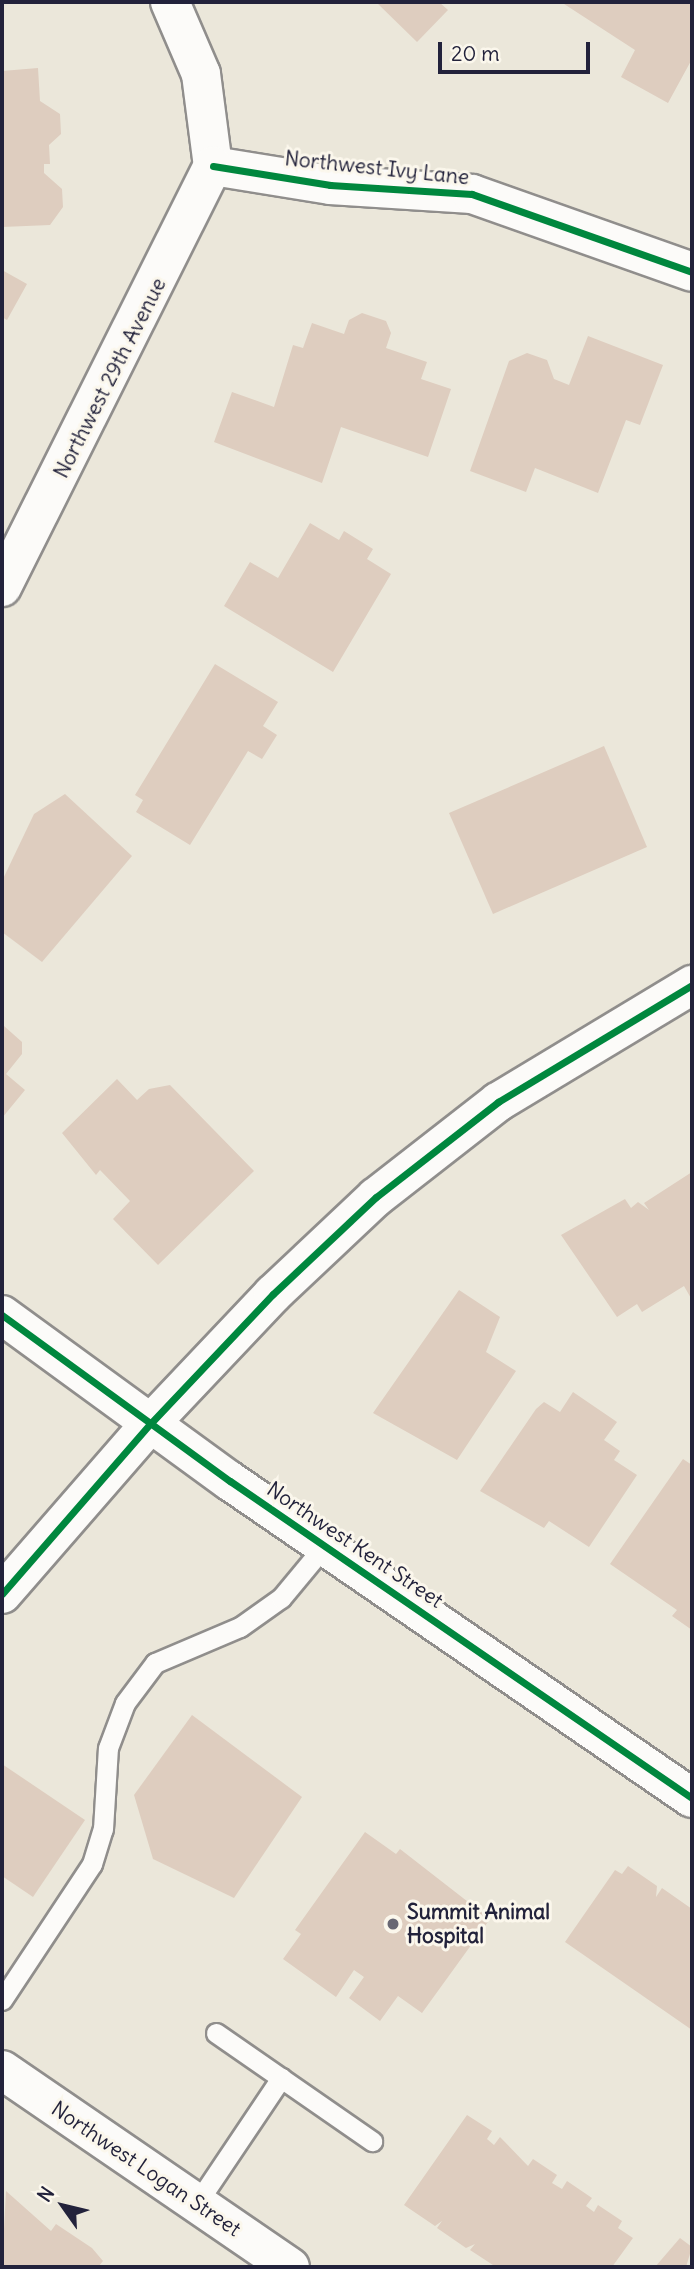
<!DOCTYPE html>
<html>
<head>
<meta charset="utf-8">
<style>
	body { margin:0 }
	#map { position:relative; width:694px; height:2269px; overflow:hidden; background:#ebe7da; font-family:Delius,sans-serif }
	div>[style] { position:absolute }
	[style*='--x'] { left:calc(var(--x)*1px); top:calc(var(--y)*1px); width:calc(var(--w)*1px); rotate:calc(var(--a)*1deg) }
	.building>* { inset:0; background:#decdbf }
	.roads { filter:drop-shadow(2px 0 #908e8c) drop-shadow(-2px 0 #908e8c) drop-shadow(0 2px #908e8c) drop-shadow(0 -2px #908e8c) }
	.service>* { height:19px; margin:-9.5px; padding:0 9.5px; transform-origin:9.5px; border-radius:9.5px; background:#fcfbf9 }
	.minor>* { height:38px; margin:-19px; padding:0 19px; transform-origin:19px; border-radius:19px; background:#fcfbf9 }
	.tertiary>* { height:38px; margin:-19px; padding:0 19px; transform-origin:19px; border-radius:19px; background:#fcfbf9 }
	.cycleway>* { height:7px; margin:-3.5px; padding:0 3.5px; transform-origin:3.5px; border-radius:3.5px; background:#00873e }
	.dots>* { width:19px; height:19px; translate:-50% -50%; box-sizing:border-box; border:4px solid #fbf7ec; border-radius:50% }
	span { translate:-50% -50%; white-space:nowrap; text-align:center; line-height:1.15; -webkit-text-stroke:6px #fbf7ec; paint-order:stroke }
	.street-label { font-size:21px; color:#22223b }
	.poi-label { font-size:21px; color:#22223b; font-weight:700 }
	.left { translate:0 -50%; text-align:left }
	.frame { position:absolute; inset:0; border:4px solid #22223b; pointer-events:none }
	.north { position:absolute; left:28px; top:2171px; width:70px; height:70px; -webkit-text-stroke:5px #fbf7ec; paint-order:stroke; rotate:304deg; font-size:19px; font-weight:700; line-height:28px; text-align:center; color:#22223b }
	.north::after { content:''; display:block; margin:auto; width:24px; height:32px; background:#22223b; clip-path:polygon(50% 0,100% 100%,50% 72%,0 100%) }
	.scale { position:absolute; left:438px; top:42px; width:152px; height:32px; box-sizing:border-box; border:4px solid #22223b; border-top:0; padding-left:9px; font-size:21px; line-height:24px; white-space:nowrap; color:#22223b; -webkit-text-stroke:5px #fbf7ec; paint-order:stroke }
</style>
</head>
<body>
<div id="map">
	<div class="building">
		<div style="clip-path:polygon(376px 2px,439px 2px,448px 10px,417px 42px)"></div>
		<div style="clip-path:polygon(561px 2px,692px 2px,692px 59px,668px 103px,621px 77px,635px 50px)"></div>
		<div style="clip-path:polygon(38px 68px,40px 101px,60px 114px,61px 134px,49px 145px,50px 164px,44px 164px,44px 173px,62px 189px,63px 207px,50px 225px,2px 227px,2px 71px)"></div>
		<div style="clip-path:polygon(2px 270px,27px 284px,7px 320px,2px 317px)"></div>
		<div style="clip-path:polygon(362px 313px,386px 321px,391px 333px,386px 348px,427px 362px,421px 379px,451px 389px,428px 457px,341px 427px,322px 483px,214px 442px,232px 392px,274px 407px,293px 345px,303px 348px,312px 323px,344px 334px,349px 320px)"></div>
		<div style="clip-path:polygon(588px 336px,663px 365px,640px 425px,626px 420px,598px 493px,535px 468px,526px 492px,470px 471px,509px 361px,527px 353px,547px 360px,554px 379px,569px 385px)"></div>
		<div style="clip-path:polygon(310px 523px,339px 540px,344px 531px,373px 549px,367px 559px,391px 574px,333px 672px,224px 606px,250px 562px,278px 578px)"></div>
		<div style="clip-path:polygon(215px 664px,278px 702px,263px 726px,277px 735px,262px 759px,248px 751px,190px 845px,136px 812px,143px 800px,135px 795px)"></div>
		<div style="clip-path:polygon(604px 746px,647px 847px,493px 914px,449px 813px)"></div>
		<div style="clip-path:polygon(65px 794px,132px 856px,42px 962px,2px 932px,2px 881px,34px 814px)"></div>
		<div style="clip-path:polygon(4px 1026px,22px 1042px,22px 1054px,6px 1074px,25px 1090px,2px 1118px)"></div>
		<div style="clip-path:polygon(117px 1079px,137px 1100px,149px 1089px,170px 1085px,254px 1171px,158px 1265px,113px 1219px,130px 1201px,100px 1170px,96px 1175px,62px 1133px)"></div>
		<div style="clip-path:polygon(692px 1172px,692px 1300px,684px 1286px,642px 1312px,637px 1304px,617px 1317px,561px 1235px,625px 1199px,631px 1208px,638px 1202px,649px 1210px,644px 1203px)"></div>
		<div style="clip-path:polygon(459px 1290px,500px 1317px,486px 1352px,516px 1371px,457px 1460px,373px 1413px)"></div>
		<div style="clip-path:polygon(573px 1392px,617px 1422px,604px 1440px,620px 1451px,614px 1460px,637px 1475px,589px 1547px,549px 1521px,544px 1528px,480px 1491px,536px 1409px,544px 1402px,560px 1412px)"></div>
		<div style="clip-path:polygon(683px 1459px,692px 1465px,692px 1630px,672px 1616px,677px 1610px,610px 1564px)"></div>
		<div style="clip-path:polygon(192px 1715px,302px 1797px,234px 1898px,153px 1859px,134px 1795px)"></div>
		<div style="clip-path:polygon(2px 1764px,85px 1820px,33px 1897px,2px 1876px)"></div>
		<div style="clip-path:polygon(365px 1832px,396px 1854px,400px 1849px,490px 1919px,422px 2013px,398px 1996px,380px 2021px,349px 1998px,364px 1977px,354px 1970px,336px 1997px,283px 1959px,301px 1934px,295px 1930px)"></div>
		<div style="clip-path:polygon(628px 1866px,657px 1886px,656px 1897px,662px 1888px,692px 1909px,692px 2030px,565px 1942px,615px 1870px,622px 1874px)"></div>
		<div style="clip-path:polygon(467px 2115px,492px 2131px,487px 2139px,494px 2145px,500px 2137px,528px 2166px,533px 2159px,557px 2175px,552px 2183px,562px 2189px,567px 2181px,592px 2198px,586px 2206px,594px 2212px,598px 2205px,622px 2221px,618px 2228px,633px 2238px,612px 2267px,496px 2267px,470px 2250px,475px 2244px,466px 2248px,437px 2228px,442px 2221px,435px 2226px,404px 2205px)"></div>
		<div style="clip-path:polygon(6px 2191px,51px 2231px,56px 2224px,92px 2248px,103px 2261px,98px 2267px,2px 2267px)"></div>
		<div style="clip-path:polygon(680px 2238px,692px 2247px,686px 2267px,655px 2267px)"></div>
	</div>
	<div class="roads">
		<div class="service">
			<div style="--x:2;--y:2000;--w:163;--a:-56.5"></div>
			<div style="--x:92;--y:1864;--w:37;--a:-73"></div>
			<div style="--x:103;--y:1829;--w:81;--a:-86.5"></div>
			<div style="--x:108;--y:1748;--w:48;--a:-69.3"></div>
			<div style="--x:125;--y:1703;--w:50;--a:-53.1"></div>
			<div style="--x:155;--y:1663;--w:92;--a:-23"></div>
			<div style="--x:240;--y:1627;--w:50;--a:-35.3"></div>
			<div style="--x:281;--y:1598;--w:69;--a:-50.3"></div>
			<div style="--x:216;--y:2033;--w:79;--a:34.7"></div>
			<div style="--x:197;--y:2203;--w:151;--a:-56.1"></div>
			<div style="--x:281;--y:2078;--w:111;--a:34.7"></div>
		</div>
		<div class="minor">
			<div style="--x:170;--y:2;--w:78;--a:66.7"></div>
			<div style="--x:201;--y:74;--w:93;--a:82.6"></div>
			<div style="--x:213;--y:166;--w:119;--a:9.2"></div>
			<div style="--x:330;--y:185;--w:142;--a:3.6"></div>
			<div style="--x:472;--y:194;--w:233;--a:19.5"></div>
			<div style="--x:2;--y:587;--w:471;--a:-63.4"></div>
			<div style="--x:2;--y:1315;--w:282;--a:36.1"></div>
			<div style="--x:230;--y:1481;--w:560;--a:34.46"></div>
			<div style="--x:2;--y:2070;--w:349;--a:34.4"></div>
		</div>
		<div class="tertiary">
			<div style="--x:2;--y:1594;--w:225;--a:-49"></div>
			<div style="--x:150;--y:1424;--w:179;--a:-46.6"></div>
			<div style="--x:273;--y:1294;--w:141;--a:-43.3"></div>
			<div style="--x:376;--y:1197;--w:155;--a:-37.9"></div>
			<div style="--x:498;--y:1102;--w:227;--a:-31.1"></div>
		</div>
	</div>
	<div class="cycleway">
		<div style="--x:213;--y:166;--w:119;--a:9.2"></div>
		<div style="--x:330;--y:185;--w:142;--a:3.6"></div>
		<div style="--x:472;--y:194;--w:233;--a:19.5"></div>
		<div style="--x:2;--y:1315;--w:282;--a:36.1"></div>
		<div style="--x:230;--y:1481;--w:560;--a:34.46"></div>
		<div style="--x:2;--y:1594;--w:225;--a:-49"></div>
		<div style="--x:150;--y:1424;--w:179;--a:-46.6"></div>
		<div style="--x:273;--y:1294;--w:141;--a:-43.3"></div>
		<div style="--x:376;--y:1197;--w:155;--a:-37.9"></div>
		<div style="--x:498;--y:1102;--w:227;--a:-31.1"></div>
	</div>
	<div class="dots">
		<div style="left:393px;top:1924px;background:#686773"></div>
	</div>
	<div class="street-label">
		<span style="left:377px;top:168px;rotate:6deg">Northwest Ivy Lane</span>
		<span style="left:110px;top:378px;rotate:-63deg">Northwest 29th Avenue</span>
		<span style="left:355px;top:1545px;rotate:34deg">Northwest Kent Street</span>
		<span style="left:146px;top:2169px;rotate:34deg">Northwest Logan Street</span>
	</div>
	<div class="poi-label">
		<span class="left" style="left:407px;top:1924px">Summit Animal<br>Hospital</span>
	</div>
	<div class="frame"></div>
	<div class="north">N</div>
	<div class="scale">20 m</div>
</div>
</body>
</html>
